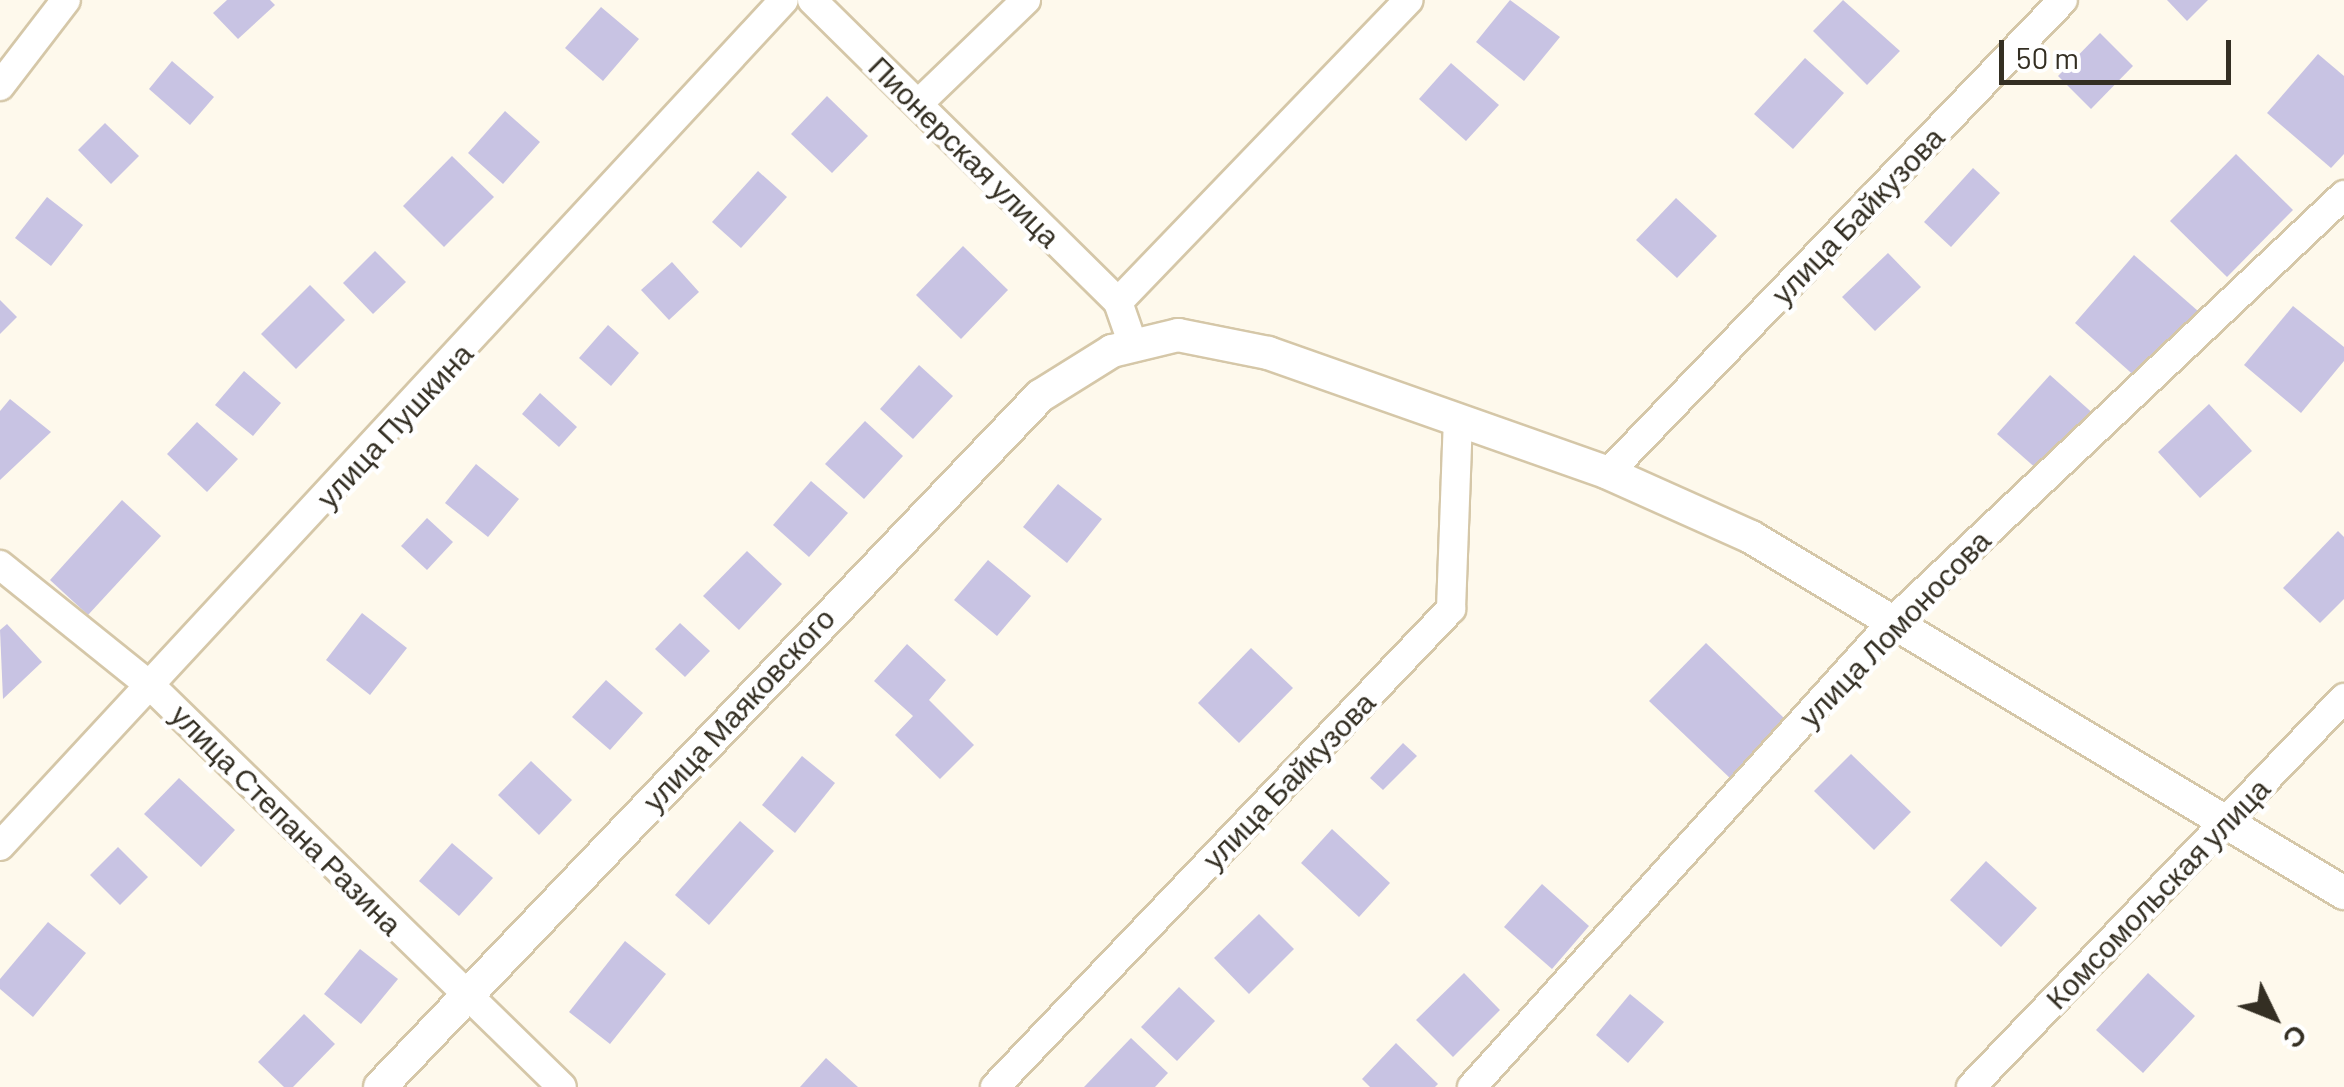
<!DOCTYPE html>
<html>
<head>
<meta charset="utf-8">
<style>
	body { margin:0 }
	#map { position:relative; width:2344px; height:1087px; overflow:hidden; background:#fef9ec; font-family:Barlow,sans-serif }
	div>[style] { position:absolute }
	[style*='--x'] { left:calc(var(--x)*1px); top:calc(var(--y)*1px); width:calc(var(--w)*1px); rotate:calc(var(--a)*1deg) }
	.building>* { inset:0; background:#c8c3e3 }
	.roads { filter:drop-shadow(2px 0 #d5c7a8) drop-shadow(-2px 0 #d5c7a8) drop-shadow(0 2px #d5c7a8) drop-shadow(0 -2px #d5c7a8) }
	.minor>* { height:28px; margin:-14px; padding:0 14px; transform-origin:14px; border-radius:14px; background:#fff }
	.tertiary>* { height:32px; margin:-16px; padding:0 16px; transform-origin:16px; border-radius:16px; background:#fff }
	span { translate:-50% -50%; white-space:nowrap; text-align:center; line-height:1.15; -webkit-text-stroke:9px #fff; paint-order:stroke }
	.street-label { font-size:30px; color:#342f23 }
	.north { position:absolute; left:2224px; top:967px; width:100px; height:100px; -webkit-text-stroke:8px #fff; paint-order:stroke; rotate:133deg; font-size:28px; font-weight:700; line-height:40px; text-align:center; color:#342f23 }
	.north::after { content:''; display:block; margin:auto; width:35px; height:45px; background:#342f23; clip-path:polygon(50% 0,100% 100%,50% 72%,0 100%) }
	.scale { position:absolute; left:1999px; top:40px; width:232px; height:45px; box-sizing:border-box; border:5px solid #342f23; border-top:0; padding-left:12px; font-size:30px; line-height:35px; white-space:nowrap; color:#342f23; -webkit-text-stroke:8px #fff; paint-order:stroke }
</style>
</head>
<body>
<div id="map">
	<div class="building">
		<div style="clip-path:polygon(227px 0,270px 0,275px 5px,238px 39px,213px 13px)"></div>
		<div style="clip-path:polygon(1510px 0,1560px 37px,1524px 81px,1476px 42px)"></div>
		<div style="clip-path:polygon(1843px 0,1900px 51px,1867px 85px,1813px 31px)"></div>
		<div style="clip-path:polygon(2167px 0,2208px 0,2187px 21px)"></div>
		<div style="clip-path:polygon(601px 7px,639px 39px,603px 81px,565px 48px)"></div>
		<div style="clip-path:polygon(2100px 33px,2133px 66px,2091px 109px,2058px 76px)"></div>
		<div style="clip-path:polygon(2318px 54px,2344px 76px,2344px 154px,2331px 168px,2267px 113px)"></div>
		<div style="clip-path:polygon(1805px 58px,1844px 93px,1793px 149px,1754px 114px)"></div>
		<div style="clip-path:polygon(172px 61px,214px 97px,190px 125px,149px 89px)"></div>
		<div style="clip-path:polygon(1451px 63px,1499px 105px,1466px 141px,1419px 99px)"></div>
		<div style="clip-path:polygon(827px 96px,868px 136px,832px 173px,791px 134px)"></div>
		<div style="clip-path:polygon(505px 111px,540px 142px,503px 184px,468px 153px)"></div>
		<div style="clip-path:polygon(105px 123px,139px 156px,111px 184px,78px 150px)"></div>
		<div style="clip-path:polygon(2236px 154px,2293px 210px,2227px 277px,2170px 221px)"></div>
		<div style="clip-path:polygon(452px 156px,494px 197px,444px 247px,403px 206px)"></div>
		<div style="clip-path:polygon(1973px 168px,2000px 193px,1951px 247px,1924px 222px)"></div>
		<div style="clip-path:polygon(758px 171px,787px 197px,741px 248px,712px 222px)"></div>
		<div style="clip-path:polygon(47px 197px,83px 225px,51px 266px,15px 238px)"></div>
		<div style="clip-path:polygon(1676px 198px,1717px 236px,1677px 278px,1636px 240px)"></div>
		<div style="clip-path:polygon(963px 246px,1008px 290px,961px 339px,916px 295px)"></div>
		<div style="clip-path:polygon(375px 251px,406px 282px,373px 314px,343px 283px)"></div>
		<div style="clip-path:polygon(1888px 253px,1921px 287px,1875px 331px,1842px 297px)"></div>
		<div style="clip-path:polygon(2134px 255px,2198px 311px,2138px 379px,2075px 323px)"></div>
		<div style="clip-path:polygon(672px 262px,699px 292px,669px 320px,641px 290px)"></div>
		<div style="clip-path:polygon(310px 285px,345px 320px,296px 369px,261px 334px)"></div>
		<div style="clip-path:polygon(0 300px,17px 317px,0 334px)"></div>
		<div style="clip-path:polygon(2293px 306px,2344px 347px,2344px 361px,2301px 413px,2244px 365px)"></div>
		<div style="clip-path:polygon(608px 325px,639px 353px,611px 386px,579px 358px)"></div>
		<div style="clip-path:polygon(919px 365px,953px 396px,913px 439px,880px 409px)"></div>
		<div style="clip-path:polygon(244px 371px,281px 403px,253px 436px,215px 405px)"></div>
		<div style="clip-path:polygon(2050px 375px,2097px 417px,2045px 476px,1997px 434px)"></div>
		<div style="clip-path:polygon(540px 393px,577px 427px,559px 447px,522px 414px)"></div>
		<div style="clip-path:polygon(10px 399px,51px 432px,0 480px,0 411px)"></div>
		<div style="clip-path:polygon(2209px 404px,2252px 451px,2200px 498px,2158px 452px)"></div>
		<div style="clip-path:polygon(865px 421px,903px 456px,864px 499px,825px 464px)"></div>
		<div style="clip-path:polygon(197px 422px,238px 459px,207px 492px,167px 454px)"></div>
		<div style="clip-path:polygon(476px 464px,519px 499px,488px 537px,445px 503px)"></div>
		<div style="clip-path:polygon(811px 481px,848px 513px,809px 557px,773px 525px)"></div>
		<div style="clip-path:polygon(1058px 484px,1102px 519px,1067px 563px,1023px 527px)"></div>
		<div style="clip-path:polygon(122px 500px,161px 536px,88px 615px,50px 580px)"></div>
		<div style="clip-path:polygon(427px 518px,453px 542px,427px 570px,401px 546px)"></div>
		<div style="clip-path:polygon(2338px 531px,2344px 537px,2344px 599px,2320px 623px,2283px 588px)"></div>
		<div style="clip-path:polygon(747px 551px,782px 584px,739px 630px,703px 596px)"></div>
		<div style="clip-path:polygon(988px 560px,1031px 596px,997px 636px,954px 600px)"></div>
		<div style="clip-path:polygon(362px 613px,407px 648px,370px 695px,326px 660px)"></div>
		<div style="clip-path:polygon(680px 623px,710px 651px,685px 677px,655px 649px)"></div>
		<div style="clip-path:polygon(7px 624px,42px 662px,3px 699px,0 630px)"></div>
		<div style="clip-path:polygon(1706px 643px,1788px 722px,1732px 780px,1649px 701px)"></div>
		<div style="clip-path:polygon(907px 644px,946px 680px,929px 700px,974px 745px,940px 779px,895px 735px,913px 716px,874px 681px)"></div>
		<div style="clip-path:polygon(1251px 648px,1293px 688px,1239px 743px,1198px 703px)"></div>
		<div style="clip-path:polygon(606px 680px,643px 713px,610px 750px,572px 717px)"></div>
		<div style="clip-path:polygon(1403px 743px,1417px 756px,1383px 790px,1370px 778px)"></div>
		<div style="clip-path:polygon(1851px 754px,1911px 812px,1874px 850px,1814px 791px)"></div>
		<div style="clip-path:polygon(802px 756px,835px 783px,795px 833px,762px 805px)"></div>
		<div style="clip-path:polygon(531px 761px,572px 800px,539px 835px,498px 795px)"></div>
		<div style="clip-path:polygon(179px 778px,235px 830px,201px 867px,144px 814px)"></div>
		<div style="clip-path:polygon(740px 821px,774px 851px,709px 925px,675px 895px)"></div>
		<div style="clip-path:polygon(1332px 829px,1390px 883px,1359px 917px,1301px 863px)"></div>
		<div style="clip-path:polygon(452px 843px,493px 878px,459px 916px,419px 881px)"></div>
		<div style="clip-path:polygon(118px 847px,148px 877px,120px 905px,90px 875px)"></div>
		<div style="clip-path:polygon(1986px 861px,2037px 908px,2001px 947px,1950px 900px)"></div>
		<div style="clip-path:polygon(1542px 884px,1589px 926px,1552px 969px,1504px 927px)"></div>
		<div style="clip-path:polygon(1259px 914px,1294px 949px,1249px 994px,1214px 958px)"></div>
		<div style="clip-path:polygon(48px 922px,86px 953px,33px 1017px,0 989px,0 979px)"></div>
		<div style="clip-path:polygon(625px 941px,666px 974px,610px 1044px,569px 1012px)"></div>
		<div style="clip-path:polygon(360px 949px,398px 979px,361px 1024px,324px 994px)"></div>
		<div style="clip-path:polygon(1464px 973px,1500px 1010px,1453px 1057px,1416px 1020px)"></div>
		<div style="clip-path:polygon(2148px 973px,2195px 1016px,2143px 1073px,2096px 1030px)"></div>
		<div style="clip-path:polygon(1179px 987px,1215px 1021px,1177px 1061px,1141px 1027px)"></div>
		<div style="clip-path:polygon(1630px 994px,1664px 1022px,1628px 1063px,1596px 1035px)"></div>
		<div style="clip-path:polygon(304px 1014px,335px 1044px,293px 1087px,284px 1087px,258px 1062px)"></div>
		<div style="clip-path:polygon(1131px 1038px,1168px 1073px,1155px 1087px,1084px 1087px)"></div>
		<div style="clip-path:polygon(1396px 1043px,1438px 1084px,1435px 1087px,1370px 1087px,1362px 1079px)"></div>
		<div style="clip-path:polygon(826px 1058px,858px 1087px,800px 1087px)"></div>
	</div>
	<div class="roads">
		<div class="minor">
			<div style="--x:812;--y:0;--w:430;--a:44.6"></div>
			<div style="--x:0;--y:86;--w:108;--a:-52.5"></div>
			<div style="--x:918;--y:104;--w:150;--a:-43.9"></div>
			<div style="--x:1133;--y:345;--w:46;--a:-109.2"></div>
			<div style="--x:1118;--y:302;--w:419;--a:-46.1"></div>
			<div style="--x:1608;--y:473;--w:656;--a:-46.11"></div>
			<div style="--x:0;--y:565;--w:196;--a:38.8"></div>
			<div style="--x:153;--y:688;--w:571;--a:44.29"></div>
			<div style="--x:0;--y:846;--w:1153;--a:-47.18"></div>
			<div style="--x:995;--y:1087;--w:661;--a:-46.35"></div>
			<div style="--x:1451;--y:609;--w:189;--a:-87.9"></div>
			<div style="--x:1472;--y:1087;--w:629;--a:-47.9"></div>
			<div style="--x:1894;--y:620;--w:619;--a:-43.36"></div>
			<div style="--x:1971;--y:1087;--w:539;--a:-46.2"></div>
		</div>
		<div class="tertiary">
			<div style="--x:380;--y:1087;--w:956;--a:-46.31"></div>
			<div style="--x:1040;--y:396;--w:85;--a:-32"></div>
			<div style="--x:1112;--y:351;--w:68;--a:-13.6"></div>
			<div style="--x:1178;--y:335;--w:92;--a:11.3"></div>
			<div style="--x:1268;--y:353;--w:361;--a:19.4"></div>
			<div style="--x:1608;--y:473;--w:157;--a:24.1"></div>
			<div style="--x:1751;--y:537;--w:692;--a:30.98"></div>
		</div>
	</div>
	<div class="street-label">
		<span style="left:965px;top:151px;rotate:45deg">Пионерская улица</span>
		<span style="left:1857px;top:215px;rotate:-46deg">улица Байкузова</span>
		<span style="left:394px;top:425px;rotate:-47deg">улица Пушкина</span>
		<span style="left:1894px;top:628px;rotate:-46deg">улица Ломоносова</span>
		<span style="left:738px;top:709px;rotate:-47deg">улица Маяковского</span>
		<span style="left:1288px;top:780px;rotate:-46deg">улица Байкузова</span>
		<span style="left:287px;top:819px;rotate:45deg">улица Степана Разина</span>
		<span style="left:2157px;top:893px;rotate:-46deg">Комсомольская улица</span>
	</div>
	<div class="north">С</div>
	<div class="scale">50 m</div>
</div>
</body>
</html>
